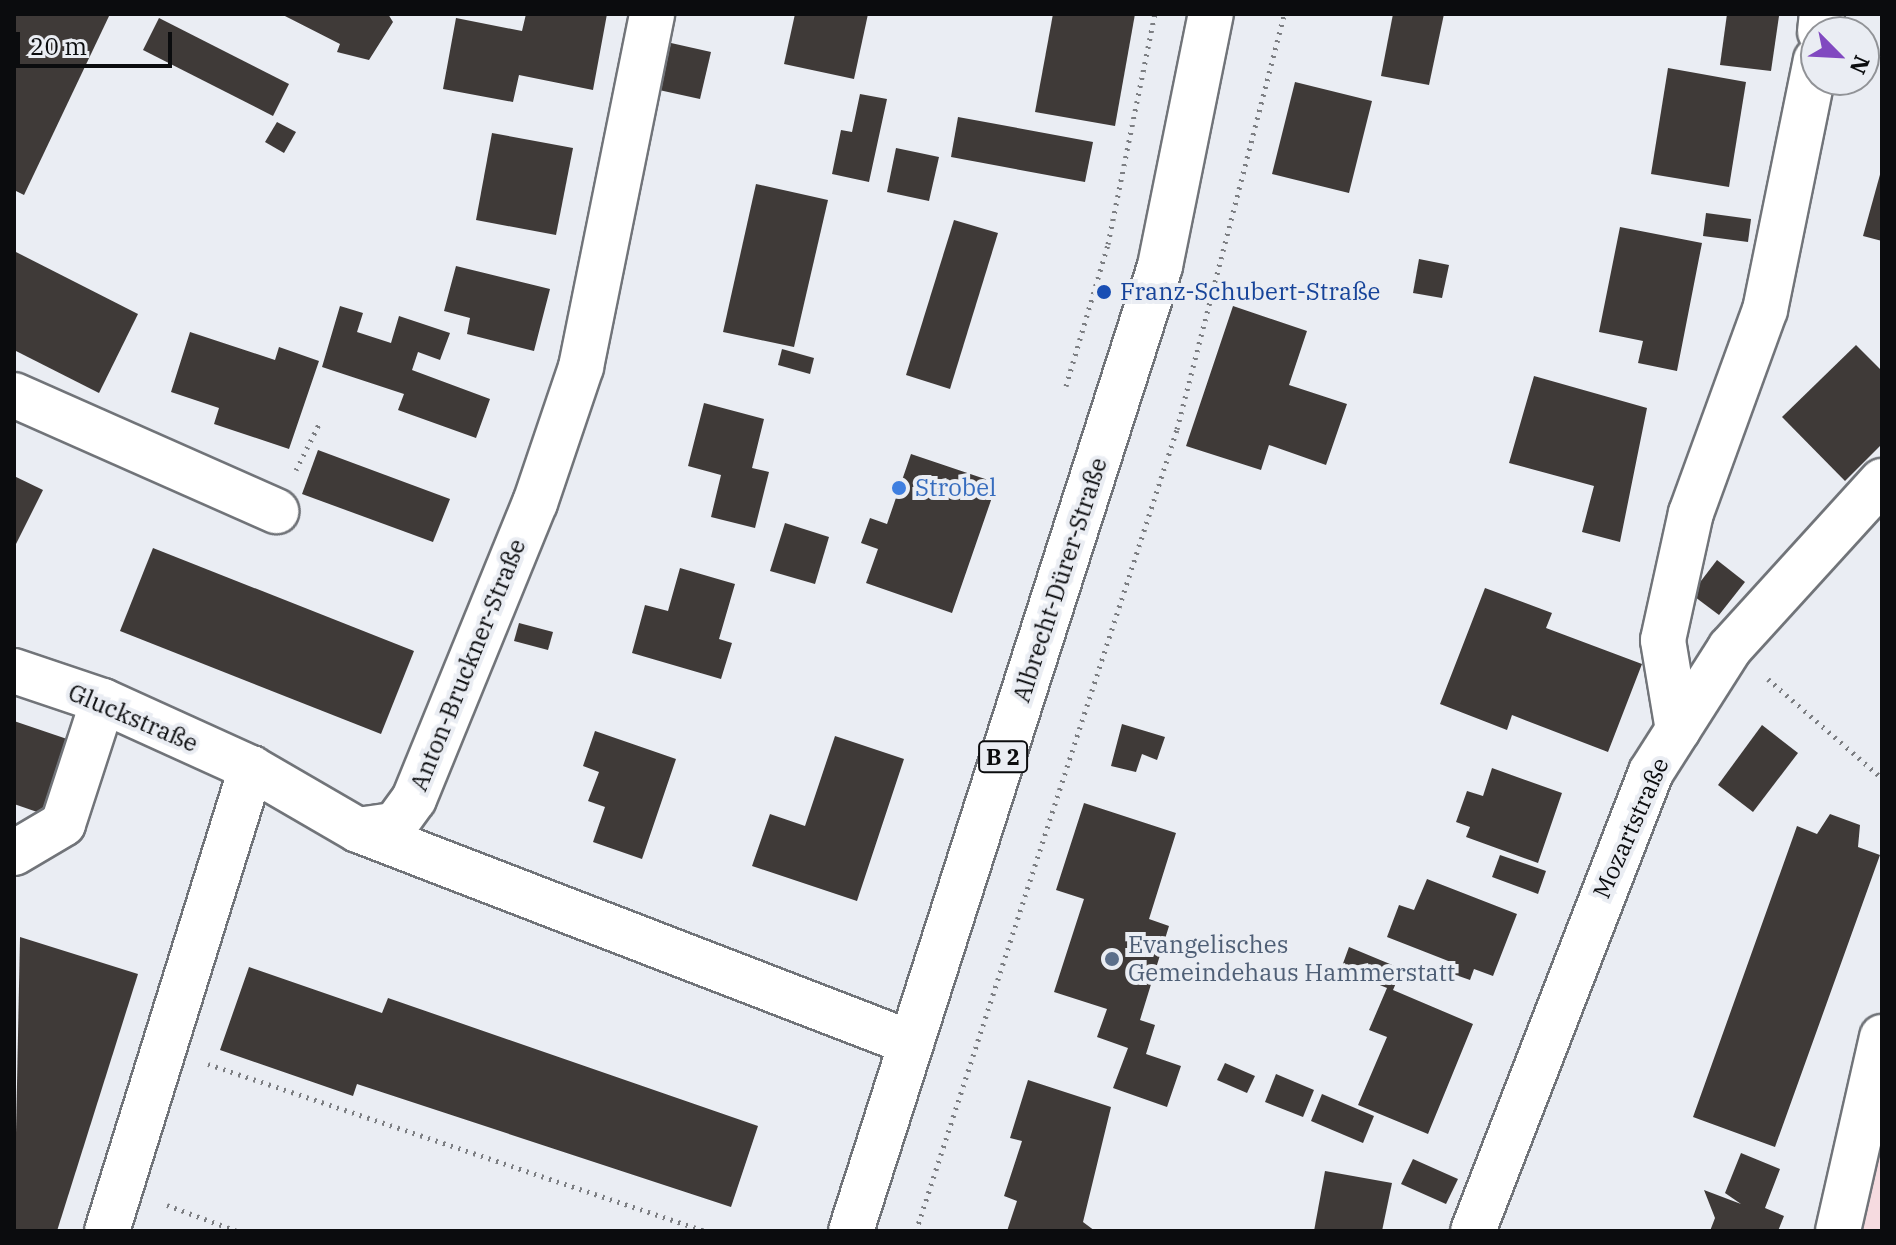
<!DOCTYPE html>
<html>
<head>
<meta charset="utf-8">
<style>
	body { margin:0 }
	#map { position:relative; width:1896px; height:1245px; overflow:hidden; background:#eaedf3; font-family:"IBM Plex Serif",serif }
	div>[style] { position:absolute }
	[style*='--x'] { left:calc(var(--x)*1px); top:calc(var(--y)*1px); width:calc(var(--w)*1px); rotate:calc(var(--a)*1deg) }
	.education>* { inset:0; background:#f6dbe0 }
	.building>* { inset:0; background:#3f3a38 }
	.path>* { height:5px; margin-top:-2.5px; transform-origin:0; background:repeating-linear-gradient(90deg,#7c7e82 0 2px,transparent 0 8px) }
	.roads { filter:drop-shadow(2px 0 #717479) drop-shadow(-2px 0 #717479) drop-shadow(0 2px #717479) drop-shadow(0 -2px #717479) }
	.minor>* { height:44px; margin:-22px; padding:0 22px; transform-origin:22px; border-radius:22px; background:#fff }
	.major>* { height:44px; margin:-22px; padding:0 22px; transform-origin:22px; border-radius:22px; background:#fff }
	.dots>* { width:22px; height:22px; translate:-50% -50%; box-sizing:border-box; border:4px solid #eaedf3; border-radius:50% }
	span { translate:-50% -50%; white-space:nowrap; text-align:center; line-height:1.15; -webkit-text-stroke:8px #eaedf3; paint-order:stroke }
	.shield-label span { padding:2px 6px; background:#eaedf3; border:2px solid; border-radius:6px; -webkit-text-stroke-width:0 }
	.shield-label { font-size:22px; color:#0b0c0e; font-weight:700 }
	.transit-label { font-size:24px; color:#164399 }
	.left { translate:0 -50%; text-align:left }
	.shop-label { font-size:24px; color:#366cbe }
	.street-label { font-size:24px; color:#0b0c0e }
	.service-label { font-size:24px; color:#4e5e75 }
	.frame { position:absolute; inset:0; border:16px solid #0b0c0e; pointer-events:none }
	.north { position:absolute; left:1800px; top:16px; width:80px; height:80px; box-sizing:border-box; background:#eaedf3; border:2px solid #919397; border-radius:50%; rotate:114deg; font-size:22px; font-weight:700; line-height:32px; text-align:center; color:#0b0c0e }
	.north::after { content:''; display:block; margin:auto; width:28px; height:36px; background:#8149c0; clip-path:polygon(50% 0,100% 100%,50% 72%,0 100%) }
	.scale { position:absolute; left:16px; top:32px; width:156px; height:36px; box-sizing:border-box; border:4px solid #0b0c0e; border-top:0; padding-left:10px; font-size:24px; line-height:28px; white-space:nowrap; color:#0b0c0e; -webkit-text-stroke:6px #eaedf3; paint-order:stroke }
</style>
</head>
<body>
<div id="map">
	<div class="education">
		<div style="clip-path:polygon(1882px 1095px,1882px 1231px,1850px 1231px)"></div>
	</div>
	<div class="building">
		<div style="clip-path:polygon(14px 14px,110px 14px,24px 195px,14px 190px)"></div>
		<div style="clip-path:polygon(281px 14px,388px 14px,393px 22px,369px 60px,337px 52px,340px 44px)"></div>
		<div style="clip-path:polygon(526px 14px,607px 14px,593px 90px,519px 75px,513px 102px,443px 89px,456px 18px,522px 31px)"></div>
		<div style="clip-path:polygon(795px 14px,868px 14px,854px 79px,784px 64px)"></div>
		<div style="clip-path:polygon(1053px 14px,1135px 14px,1115px 126px,1035px 112px)"></div>
		<div style="clip-path:polygon(1393px 14px,1444px 14px,1429px 85px,1381px 76px)"></div>
		<div style="clip-path:polygon(1727px 14px,1779px 16px,1771px 71px,1720px 65px)"></div>
		<div style="clip-path:polygon(159px 18px,289px 84px,273px 116px,143px 50px)"></div>
		<div style="clip-path:polygon(671px 43px,711px 52px,700px 99px,659px 90px)"></div>
		<div style="clip-path:polygon(1668px 68px,1746px 82px,1729px 187px,1651px 174px)"></div>
		<div style="clip-path:polygon(1295px 82px,1372px 101px,1349px 193px,1272px 174px)"></div>
		<div style="clip-path:polygon(860px 94px,887px 99px,869px 182px,832px 174px,841px 130px,852px 132px)"></div>
		<div style="clip-path:polygon(958px 117px,1093px 142px,1085px 182px,951px 157px)"></div>
		<div style="clip-path:polygon(277px 122px,296px 132px,284px 153px,265px 142px)"></div>
		<div style="clip-path:polygon(492px 133px,573px 148px,556px 235px,476px 220px)"></div>
		<div style="clip-path:polygon(896px 148px,939px 157px,929px 201px,887px 192px)"></div>
		<div style="clip-path:polygon(1881px 171px,1882px 171px,1882px 241px,1863px 236px)"></div>
		<div style="clip-path:polygon(756px 184px,828px 200px,794px 347px,723px 332px)"></div>
		<div style="clip-path:polygon(1706px 213px,1751px 219px,1748px 242px,1703px 236px)"></div>
		<div style="clip-path:polygon(954px 220px,998px 233px,950px 389px,906px 375px)"></div>
		<div style="clip-path:polygon(1620px 227px,1702px 243px,1677px 371px,1638px 363px,1643px 341px,1599px 332px)"></div>
		<div style="clip-path:polygon(14px 251px,138px 314px,99px 393px,14px 350px)"></div>
		<div style="clip-path:polygon(1419px 259px,1449px 265px,1442px 298px,1413px 293px)"></div>
		<div style="clip-path:polygon(456px 266px,550px 289px,534px 351px,467px 334px,470px 318px,444px 311px)"></div>
		<div style="clip-path:polygon(340px 306px,363px 313px,357px 332px,391px 343px,399px 316px,450px 333px,440px 360px,418px 352px,412px 370px,490px 399px,476px 438px,398px 410px,404px 394px,322px 367px)"></div>
		<div style="clip-path:polygon(1233px 306px,1307px 331px,1289px 385px,1347px 404px,1326px 465px,1269px 445px,1261px 470px,1186px 446px)"></div>
		<div style="clip-path:polygon(190px 332px,275px 360px,279px 347px,319px 361px,289px 449px,214px 424px,219px 408px,171px 392px)"></div>
		<div style="clip-path:polygon(1856px 345px,1882px 371px,1882px 444px,1845px 481px,1782px 417px)"></div>
		<div style="clip-path:polygon(782px 349px,814px 358px,810px 374px,778px 365px)"></div>
		<div style="clip-path:polygon(1534px 376px,1647px 408px,1620px 542px,1582px 532px,1594px 486px,1509px 463px)"></div>
		<div style="clip-path:polygon(704px 403px,764px 419px,752px 468px,769px 472px,755px 528px,711px 517px,721px 475px,688px 466px)"></div>
		<div style="clip-path:polygon(318px 450px,450px 499px,433px 542px,302px 494px)"></div>
		<div style="clip-path:polygon(911px 454px,997px 483px,952px 613px,866px 583px,878px 549px,861px 543px,870px 518px,887px 524px)"></div>
		<div style="clip-path:polygon(14px 476px,43px 490px,14px 548px)"></div>
		<div style="clip-path:polygon(785px 523px,829px 537px,815px 584px,770px 571px)"></div>
		<div style="clip-path:polygon(153px 548px,414px 651px,381px 734px,120px 631px)"></div>
		<div style="clip-path:polygon(1717px 560px,1745px 582px,1719px 615px,1691px 594px)"></div>
		<div style="clip-path:polygon(680px 568px,735px 584px,719px 639px,732px 643px,721px 679px,632px 653px,645px 605px,668px 611px)"></div>
		<div style="clip-path:polygon(1485px 588px,1552px 613px,1546px 628px,1642px 664px,1608px 752px,1512px 715px,1507px 730px,1440px 704px)"></div>
		<div style="clip-path:polygon(519px 623px,553px 632px,548px 650px,514px 641px)"></div>
		<div style="clip-path:polygon(14px 721px,67px 739px,43px 814px,14px 804px)"></div>
		<div style="clip-path:polygon(1122px 724px,1165px 737px,1157px 760px,1142px 754px,1136px 772px,1111px 766px)"></div>
		<div style="clip-path:polygon(1762px 725px,1798px 753px,1753px 812px,1718px 785px)"></div>
		<div style="clip-path:polygon(595px 731px,676px 759px,642px 859px,593px 842px,605px 807px,588px 801px,599px 772px,583px 766px)"></div>
		<div style="clip-path:polygon(835px 736px,904px 759px,857px 901px,752px 866px,770px 814px,805px 826px)"></div>
		<div style="clip-path:polygon(1492px 768px,1562px 793px,1538px 863px,1466px 837px,1470px 827px,1456px 822px,1467px 791px,1483px 796px)"></div>
		<div style="clip-path:polygon(1084px 803px,1176px 833px,1149px 919px,1169px 926px,1140px 1020px,1155px 1025px,1146px 1054px,1181px 1066px,1167px 1107px,1113px 1088px,1128px 1048px,1097px 1037px,1107px 1009px,1054px 992px,1084px 899px,1056px 890px)"></div>
		<div style="clip-path:polygon(1830px 814px,1860px 825px,1858px 847px,1880px 855px,1775px 1147px,1693px 1117px,1797px 826px,1817px 834px)"></div>
		<div style="clip-path:polygon(1500px 855px,1546px 871px,1538px 894px,1492px 877px)"></div>
		<div style="clip-path:polygon(1427px 879px,1517px 914px,1493px 976px,1474px 969px,1470px 980px,1453px 974px,1456px 964px,1387px 937px,1399px 905px,1414px 910px)"></div>
		<div style="clip-path:polygon(20px 937px,138px 974px,57px 1231px,14px 1231px)"></div>
		<div style="clip-path:polygon(1349px 947px,1402px 969px,1393px 990px,1473px 1024px,1428px 1134px,1358px 1105px,1387px 1037px,1369px 1030px,1387px 988px,1341px 969px)"></div>
		<div style="clip-path:polygon(249px 967px,382px 1013px,388px 998px,758px 1126px,731px 1207px,357px 1084px,353px 1096px,220px 1050px)"></div>
		<div style="clip-path:polygon(1225px 1063px,1255px 1076px,1247px 1093px,1217px 1080px)"></div>
		<div style="clip-path:polygon(1276px 1074px,1314px 1090px,1303px 1117px,1265px 1102px)"></div>
		<div style="clip-path:polygon(1028px 1080px,1111px 1107px,1083px 1222px,1095px 1231px,1007px 1231px,1017px 1201px,1004px 1196px,1022px 1141px,1010px 1138px)"></div>
		<div style="clip-path:polygon(1322px 1094px,1374px 1116px,1363px 1143px,1311px 1121px)"></div>
		<div style="clip-path:polygon(1741px 1153px,1780px 1169px,1765px 1208px,1784px 1216px,1778px 1231px,1710px 1231px,1715px 1218px,1704px 1190px,1741px 1204px,1725px 1193px)"></div>
		<div style="clip-path:polygon(1413px 1159px,1458px 1179px,1446px 1204px,1401px 1184px)"></div>
		<div style="clip-path:polygon(1325px 1171px,1392px 1183px,1382px 1231px,1314px 1231px)"></div>
	</div>
	<div class="path">
		<div style="--x:1066;--y:386;--w:148;--a:-73.5"></div>
		<div style="--x:1108;--y:244;--w:235;--a:-78.5"></div>
		<div style="--x:296;--y:470;--w:51;--a:-63.4"></div>
		<div style="--x:1768;--y:679;--w:151;--a:41"></div>
		<div style="--x:208;--y:1064;--w:524;--a:18.57"></div>
		<div style="--x:167;--y:1205;--w:75;--a:20.4"></div>
		<div style="--x:916;--y:1231;--w:843;--a:-71.97"></div>
		<div style="--x:1177;--y:429;--w:429;--a:-75.5"></div>
	</div>
	<div class="roads">
		<div class="minor">
			<div style="--x:1820;--y:32;--w:18;--a:-84"></div>
			<div style="--x:14;--y:395;--w:287;--a:23.9"></div>
			<div style="--x:14;--y:671;--w:94;--a:18.6"></div>
			<div style="--x:103;--y:701;--w:162;--a:24.4"></div>
			<div style="--x:251;--y:768;--w:124;--a:30.1"></div>
			<div style="--x:358;--y:830;--w:37;--a:-8"></div>
			<div style="--x:395;--y:825;--w:32;--a:-54"></div>
			<div style="--x:414;--y:799;--w:320;--a:-67.8"></div>
			<div style="--x:535;--y:503;--w:144;--a:-71.3"></div>
			<div style="--x:581;--y:367;--w:360;--a:-78.6"></div>
			<div style="--x:1678;--y:730;--w:91;--a:-99.5"></div>
			<div style="--x:1663;--y:640;--w:130;--a:-77.6"></div>
			<div style="--x:1691;--y:513;--w:216;--a:-70"></div>
			<div style="--x:1765;--y:310;--w:255;--a:-78.5"></div>
			<div style="--x:358;--y:830;--w:593;--a:21.07"></div>
			<div style="--x:14;--y:853;--w:57;--a:-30.6"></div>
			<div style="--x:63;--y:824;--w:129;--a:-72"></div>
			<div style="--x:107;--y:1231;--w:485;--a:-72.7"></div>
			<div style="--x:1473;--y:1231;--w:492;--a:-68.8"></div>
			<div style="--x:1651;--y:772;--w:147;--a:-57.5"></div>
			<div style="--x:1730;--y:648;--w:226;--a:-47.7"></div>
			<div style="--x:1838;--y:1231;--w:199;--a:-77.2"></div>
		</div>
		<div class="major">
			<div style="--x:851;--y:1231;--w:1013;--a:-72.24"></div>
			<div style="--x:1160;--y:266;--w:257;--a:-78.6"></div>
		</div>
	</div>
	<div class="dots">
		<div style="left:1104px;top:292px;background:#1a4fb4"></div>
		<div style="left:899px;top:488px;background:#3f7fe0"></div>
		<div style="left:1112px;top:959px;background:#5c6f8a"></div>
	</div>
	<div class="shield-label">
		<span style="left:1003px;top:757px">B 2</span>
	</div>
	<div class="transit-label">
		<span class="left" style="left:1120px;top:292px">Franz-Schubert-Straße</span>
	</div>
	<div class="shop-label">
		<span class="left" style="left:915px;top:488px">Strobel</span>
	</div>
	<div class="street-label">
		<span style="left:1060px;top:580px;rotate:-72deg">Albrecht-Dürer-Straße</span>
		<span style="left:468px;top:665px;rotate:-68deg">Anton-Bruckner-Straße</span>
		<span style="left:133px;top:718px;rotate:23deg">Gluckstraße</span>
		<span style="left:1631px;top:828px;rotate:-66deg">Mozartstraße</span>
	</div>
	<div class="service-label">
		<span class="left" style="left:1128px;top:959px">Evangelisches<br>Gemeindehaus Hammerstatt</span>
	</div>
	<div class="frame"></div>
	<div class="north">N</div>
	<div class="scale">20 m</div>
</div>
</body>
</html>
